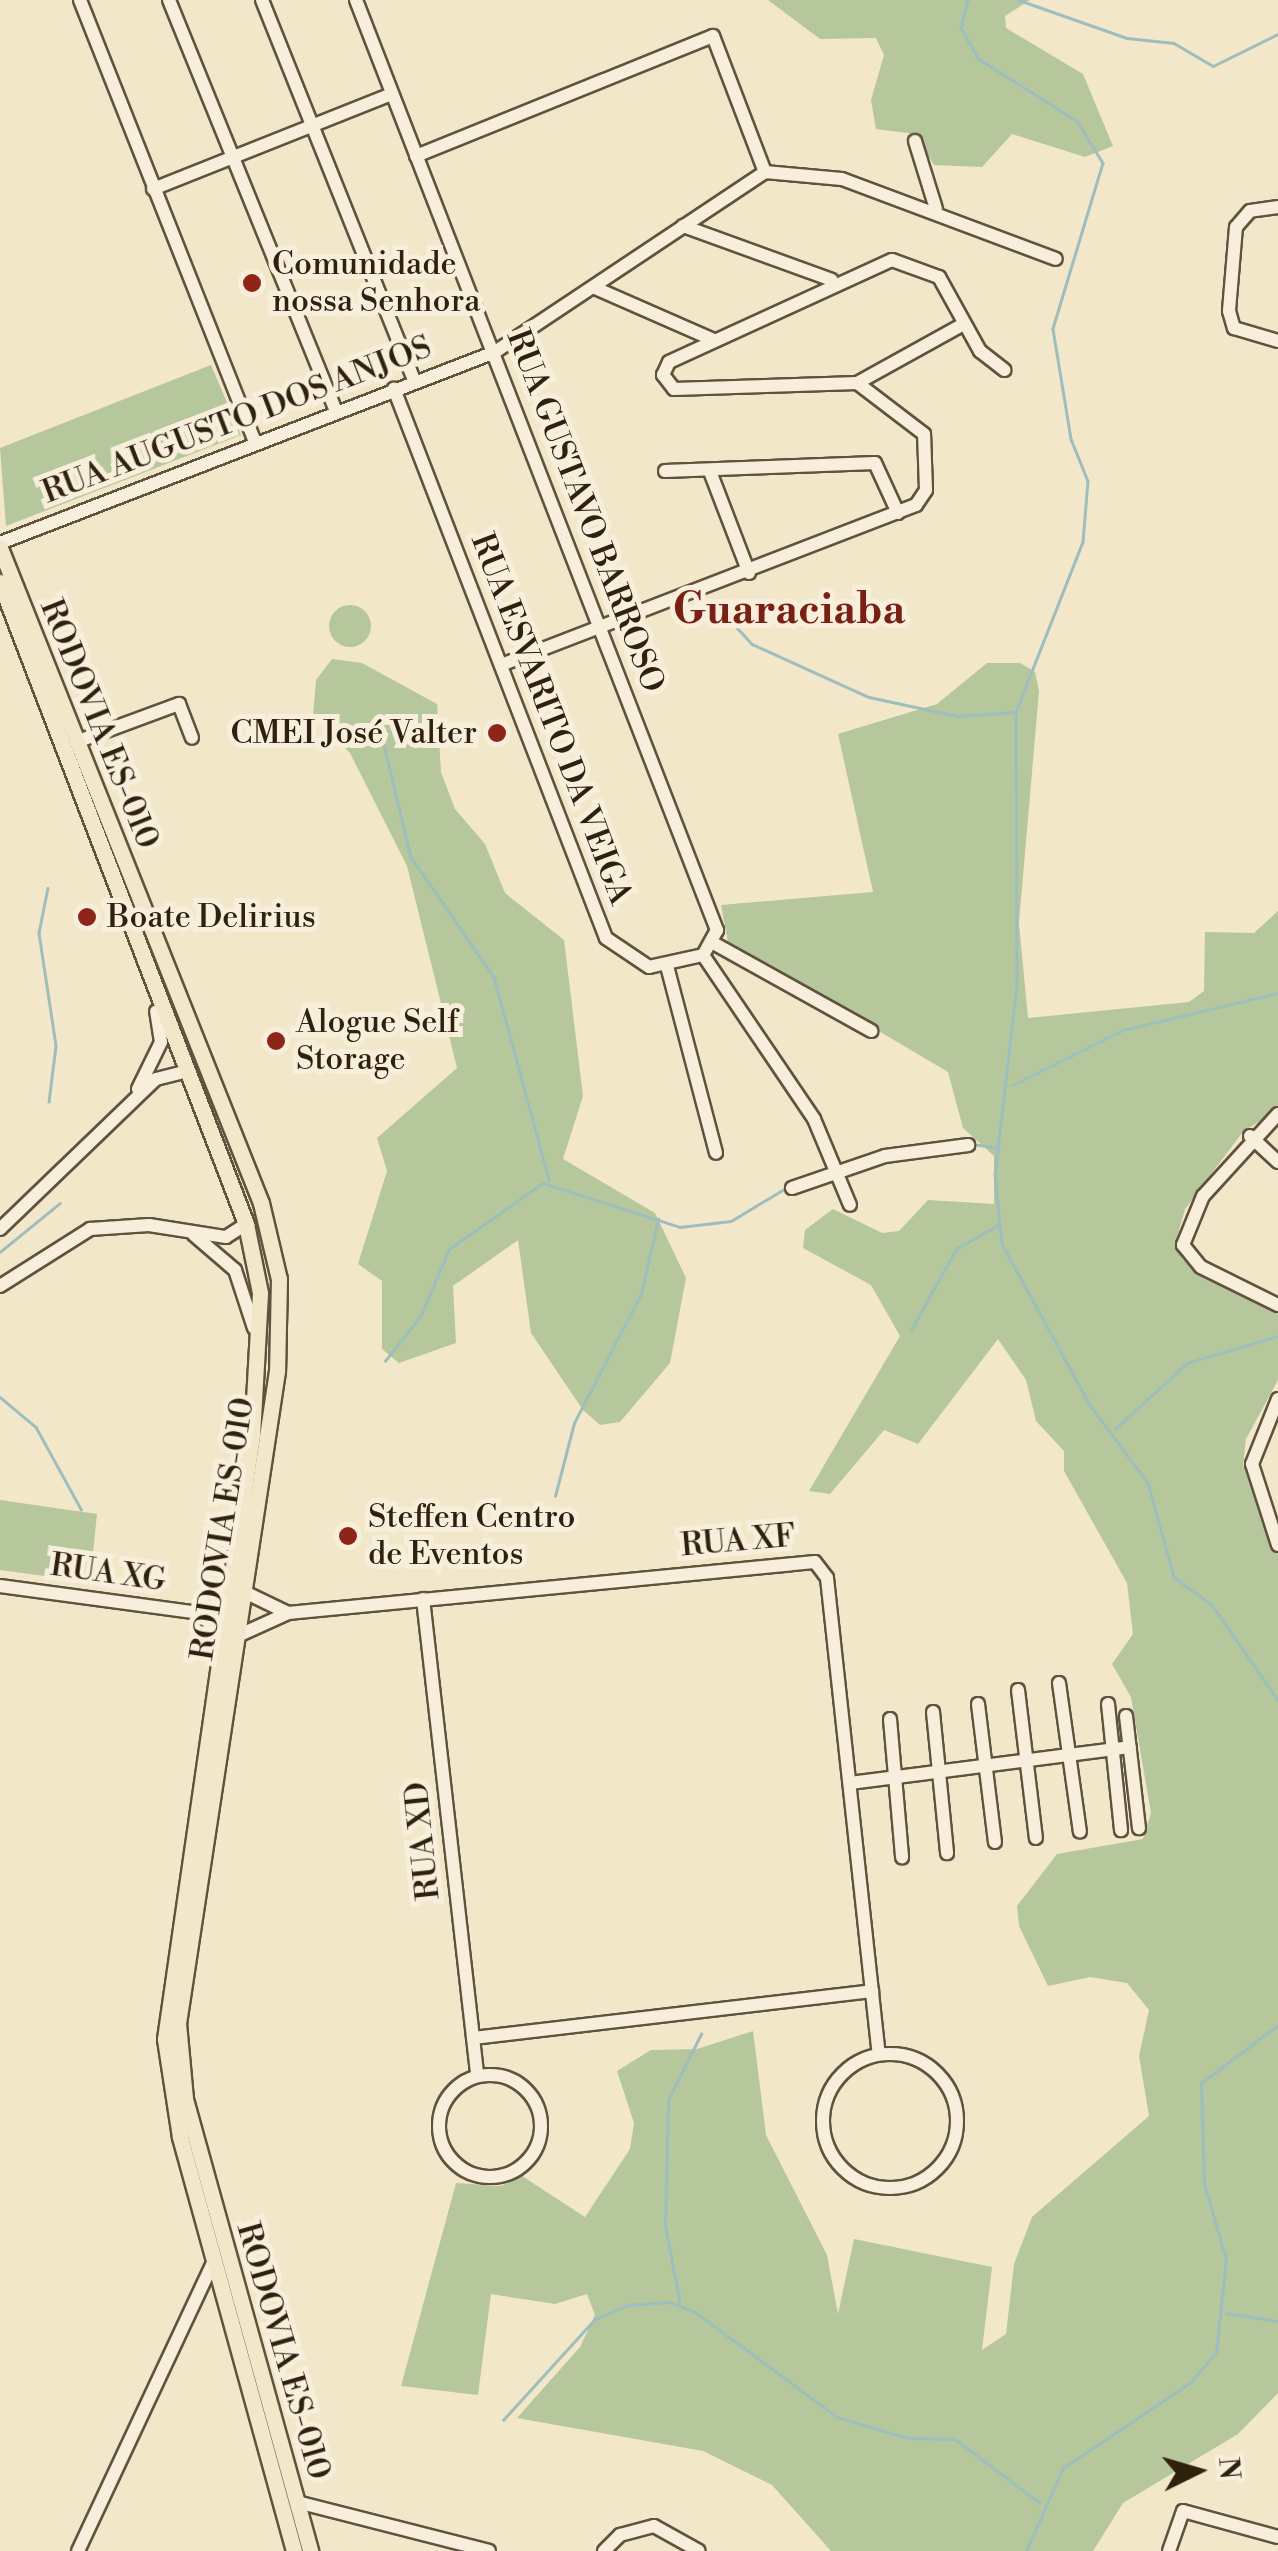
<!DOCTYPE html>
<html>
<head>
<meta charset="utf-8">
<style>
	body { margin:0 }
	#map { position:relative; width:1278px; height:2551px; overflow:hidden; background:#f3e7c9; font-family:"Libre Bodoni",serif }
	div>[style] { position:absolute }
	[style*='--x'] { left:calc(var(--x)*1px); top:calc(var(--y)*1px); width:calc(var(--w)*1px); rotate:calc(var(--a)*1deg) }
	.green>* { inset:0; background:#b5c79b }
	.round { border-radius:50% }
	.stream>* { height:2.5px; margin:-1.25px; padding:0 1.25px; transform-origin:1.25px; border-radius:1.25px; background:#9ebebe }
	.roads { filter:drop-shadow(2px 0 #61523e) drop-shadow(-2px 0 #61523e) drop-shadow(0 2px #61523e) drop-shadow(0 -2px #61523e) }
	.minor>* { height:12px; margin:-6px; padding:0 6px; transform-origin:6px; border-radius:6px; background:#f7efdc }
	.minor>.ring { margin:-6px; padding:0; box-sizing:content-box; background:none; border:12px solid #f7efdc; border-radius:50% }
	.major>* { height:15px; margin:-7.5px; padding:0 7.5px; transform-origin:7.5px; border-radius:7.5px; background:#f3e7c9 }
	.dots>* { width:28px; height:28px; translate:-50% -50%; box-sizing:border-box; border:5px solid #f7efdc; border-radius:50% }
	span { translate:-50% -50%; white-space:nowrap; text-align:center; line-height:1.15; -webkit-text-stroke:10px #f7efdc; paint-order:stroke }
	.poi-label { font-size:32px; color:#30210f }
	.left { translate:0 -50%; text-align:left }
	.right { translate:-100% -50%; text-align:right }
	.street-label { font-size:32px; color:#30210f }
	.district-label { font-size:42px; color:#7a1f14; font-weight:700 }
	.north { position:absolute; left:1148px; top:2421px; width:100px; height:100px; -webkit-text-stroke:8px #f7efdc; paint-order:stroke; rotate:85deg; font-size:28px; font-weight:700; line-height:40px; text-align:center; color:#30210f }
	.north::after { content:''; display:block; margin:auto; width:35px; height:45px; background:#30210f; clip-path:polygon(50% 0,100% 100%,50% 72%,0 100%) }
</style>
</head>
<body>
<div id="map">
	<div class="green">
		<div style="clip-path:polygon(768px 0,1030px 0,1005px 16px,1006px 28px,1083px 74px,1113px 146px,1085px 157px,1012px 134px,982px 167px,934px 165px,915px 134px,876px 129px,871px 100px,884px 55px,876px 38px,820px 39px)"></div>
		<div style="clip-path:polygon(211px 365px,241px 435px,6px 526px,0 448px)"></div>
		<div class="round" style="left:329px;top:605px;width:42px;height:42px"></div>
		<div style="clip-path:polygon(332px 659px,362px 663px,437px 704px,441px 772px,455px 809px,485px 844px,505px 893px,564px 940px,583px 1096px,563px 1159px,655px 1213px,686px 1278px,670px 1363px,620px 1422px,600px 1425px,583px 1410px,531px 1333px,518px 1240px,453px 1286px,456px 1343px,399px 1363px,382px 1349px,382px 1281px,358px 1264px,387px 1171px,377px 1138px,457px 1068px,407px 866px,350px 753px,313px 716px,316px 680px)"></div>
		<div style="clip-path:polygon(987px 663px,1020px 663px,1035px 672px,1039px 691px,1019px 923px,1028px 1018px,1189px 1002px,1204px 991px,1205px 932px,1254px 933px,1278px 911px,1278px 1108px,1242px 1133px,1185px 1209px,1177px 1237px,1183px 1260px,1278px 1312px,1278px 1380px,1246px 1439px,1243px 1465px,1278px 1552px,1278px 2393px,1238px 2434px,1123px 2503px,1093px 2551px,831px 2551px,772px 2485px,703px 2451px,517px 2418px,580px 2347px,595px 2315px,587px 2294px,555px 2304px,491px 2294px,478px 2395px,401px 2386px,456px 2183px,501px 2186px,522px 2176px,585px 2217px,630px 2149px,634px 2123px,617px 2071px,651px 2050px,697px 2049px,753px 2031px,766px 2135px,827px 2255px,838px 2314px,854px 2239px,992px 2267px,982px 2350px,1006px 2334px,1014px 2264px,1032px 2217px,1149px 2116px,1139px 2056px,1149px 2010px,1127px 1983px,1090px 1977px,1048px 1986px,1019px 1926px,1017px 1906px,1057px 1854px,1143px 1839px,1151px 1813px,1131px 1697px,1112px 1664px,1133px 1634px,1127px 1583px,1064px 1471px,1064px 1451px,1036px 1421px,1026px 1380px,998px 1339px,918px 1444px,884px 1430px,830px 1494px,809px 1491px,900px 1336px,871px 1285px,803px 1248px,805px 1230px,833px 1209px,882px 1233px,899px 1231px,928px 1200px,994px 1204px,994px 1156px,963px 1128px,948px 1072px,728px 942px,721px 905px,873px 892px,838px 734px,937px 704px)"></div>
		<div style="clip-path:polygon(0 1500px,97px 1514px,90px 1582px,0 1570px)"></div>
	</div>
	<div class="stream">
		<div style="--x:968;--y:0;--w:29;--a:104"></div>
		<div style="--x:961;--y:28;--w:36;--a:60"></div>
		<div style="--x:979;--y:59;--w:116;--a:32.3"></div>
		<div style="--x:1077;--y:121;--w:49;--a:58.2"></div>
		<div style="--x:1103;--y:163;--w:173;--a:106.8"></div>
		<div style="--x:1053;--y:329;--w:111;--a:80.7"></div>
		<div style="--x:1071;--y:439;--w:45;--a:68"></div>
		<div style="--x:1088;--y:481;--w:61;--a:94.7"></div>
		<div style="--x:1083;--y:542;--w:183;--a:111.5"></div>
		<div style="--x:1016;--y:712;--w:273;--a:89.8"></div>
		<div style="--x:1017;--y:985;--w:190;--a:96.6"></div>
		<div style="--x:995;--y:1174;--w:70;--a:84.3"></div>
		<div style="--x:1002;--y:1244;--w:183;--a:61.3"></div>
		<div style="--x:1090;--y:1405;--w:97;--a:53.4"></div>
		<div style="--x:1148;--y:1483;--w:98;--a:74.5"></div>
		<div style="--x:1174;--y:1577;--w:47;--a:36.4"></div>
		<div style="--x:1212;--y:1605;--w:116;--a:55.2"></div>
		<div style="--x:1019;--y:0;--w:114;--a:19.4"></div>
		<div style="--x:1127;--y:38;--w:47;--a:6.1"></div>
		<div style="--x:1174;--y:43;--w:45;--a:30.5"></div>
		<div style="--x:1213;--y:66;--w:72;--a:-26.2"></div>
		<div style="--x:722;--y:611;--w:45;--a:47.7"></div>
		<div style="--x:752;--y:644;--w:128;--a:24.4"></div>
		<div style="--x:869;--y:697;--w:91;--a:12.1"></div>
		<div style="--x:958;--y:716;--w:57;--a:-4"></div>
		<div style="--x:378;--y:720;--w:141;--a:76.5"></div>
		<div style="--x:411;--y:857;--w:146;--a:55.3"></div>
		<div style="--x:494;--y:977;--w:210;--a:74.8"></div>
		<div style="--x:48;--y:888;--w:46;--a:101.3"></div>
		<div style="--x:39;--y:933;--w:114;--a:81.4"></div>
		<div style="--x:56;--y:1046;--w:56;--a:97.1"></div>
		<div style="--x:1013;--y:1085;--w:123;--a:-26.6"></div>
		<div style="--x:1123;--y:1030;--w:159;--a:-13.4"></div>
		<div style="--x:972;--y:1144;--w:27;--a:8"></div>
		<div style="--x:0;--y:1252;--w:77;--a:-39.2"></div>
		<div style="--x:911;--y:1330;--w:93;--a:-60.9"></div>
		<div style="--x:956;--y:1249;--w:48;--a:-29.7"></div>
		<div style="--x:385;--y:1361;--w:58;--a:-52"></div>
		<div style="--x:421;--y:1315;--w:72;--a:-67"></div>
		<div style="--x:449;--y:1249;--w:115;--a:-35.1"></div>
		<div style="--x:543;--y:1183;--w:144;--a:17.8"></div>
		<div style="--x:680;--y:1227;--w:51;--a:-6.7"></div>
		<div style="--x:731;--y:1221;--w:64;--a:-31"></div>
		<div style="--x:0;--y:1397;--w:47;--a:39.8"></div>
		<div style="--x:36;--y:1427;--w:94;--a:61.2"></div>
		<div style="--x:1115;--y:1429;--w:98;--a:-42.5"></div>
		<div style="--x:1187;--y:1363;--w:95;--a:-16.5"></div>
		<div style="--x:555;--y:1496;--w:75;--a:-75.4"></div>
		<div style="--x:574;--y:1423;--w:145;--a:-62.6"></div>
		<div style="--x:641;--y:1294;--w:77;--a:-77.2"></div>
		<div style="--x:680;--y:2304;--w:79;--a:-100.9"></div>
		<div style="--x:665;--y:2226;--w:126;--a:-88.6"></div>
		<div style="--x:668;--y:2100;--w:74;--a:-63.4"></div>
		<div style="--x:1226;--y:2313;--w:53;--a:8.7"></div>
		<div style="--x:503;--y:2420;--w:135;--a:-47.7"></div>
		<div style="--x:594;--y:2320;--w:36;--a:-24"></div>
		<div style="--x:627;--y:2305;--w:42;--a:-4.1"></div>
		<div style="--x:669;--y:2302;--w:27;--a:20"></div>
		<div style="--x:694;--y:2311;--w:178;--a:36.5"></div>
		<div style="--x:837;--y:2417;--w:74;--a:16.5"></div>
		<div style="--x:908;--y:2438;--w:47;--a:1.2"></div>
		<div style="--x:955;--y:2439;--w:106;--a:37"></div>
		<div style="--x:1026;--y:2551;--w:91;--a:-66"></div>
		<div style="--x:1063;--y:2468;--w:154;--a:-33.9"></div>
		<div style="--x:1191;--y:2382;--w:39;--a:-50"></div>
		<div style="--x:1216;--y:2352;--w:93;--a:-83.8"></div>
		<div style="--x:1226;--y:2260;--w:79;--a:-106.1"></div>
		<div style="--x:1204;--y:2184;--w:101;--a:-91.7"></div>
		<div style="--x:1201;--y:2083;--w:96;--a:-37"></div>
	</div>
	<div class="roads">
		<div class="minor">
			<div style="--x:80;--y:0;--w:472;--a:68.4"></div>
			<div style="--x:169;--y:0;--w:445;--a:67.9"></div>
			<div style="--x:262;--y:0;--w:412;--a:68.2"></div>
			<div style="--x:356;--y:0;--w:998;--a:68.79"></div>
			<div style="--x:717;--y:930;--w:29;--a:119"></div>
			<div style="--x:703;--y:955;--w:55;--a:167.5"></div>
			<div style="--x:649;--y:967;--w:52;--a:-146"></div>
			<div style="--x:606;--y:938;--w:589;--a:-111.11"></div>
			<div style="--x:915;--y:141;--w:71;--a:72.8"></div>
			<div style="--x:416;--y:156;--w:320;--a:-22"></div>
			<div style="--x:713;--y:36;--w:146;--a:69.1"></div>
			<div style="--x:153;--y:189;--w:257;--a:-21.7"></div>
			<div style="--x:1278;--y:207;--w:28;--a:172"></div>
			<div style="--x:1250;--y:211;--w:21;--a:131"></div>
			<div style="--x:1236;--y:227;--w:84;--a:94.8"></div>
			<div style="--x:1229;--y:311;--w:18;--a:74"></div>
			<div style="--x:1234;--y:328;--w:46;--a:16.5"></div>
			<div style="--x:683;--y:226;--w:158;--a:19.9"></div>
			<div style="--x:595;--y:288;--w:128;--a:23.6"></div>
			<div style="--x:857;--y:383;--w:120;--a:-28.9"></div>
			<div style="--x:665;--y:471;--w:210;--a:-2.2"></div>
			<div style="--x:875;--y:463;--w:55;--a:65.3"></div>
			<div style="--x:711;--y:474;--w:106;--a:69"></div>
			<div style="--x:0;--y:543;--w:531;--a:-21.1"></div>
			<div style="--x:495;--y:352;--w:324;--a:-33.7"></div>
			<div style="--x:765;--y:172;--w:77;--a:5.2"></div>
			<div style="--x:842;--y:179;--w:228;--a:20.5"></div>
			<div style="--x:501;--y:665;--w:445;--a:-21.1"></div>
			<div style="--x:916;--y:505;--w:18;--a:-56"></div>
			<div style="--x:926;--y:490;--w:56;--a:-92"></div>
			<div style="--x:924;--y:434;--w:84;--a:-142.7"></div>
			<div style="--x:857;--y:383;--w:183;--a:178.1"></div>
			<div style="--x:674;--y:389;--w:18;--a:-128"></div>
			<div style="--x:663;--y:375;--w:14;--a:-65"></div>
			<div style="--x:669;--y:362;--w:245;--a:-24.6"></div>
			<div style="--x:892;--y:260;--w:50;--a:19.9"></div>
			<div style="--x:939;--y:277;--w:85;--a:61"></div>
			<div style="--x:980;--y:351;--w:31;--a:38"></div>
			<div style="--x:76;--y:742;--w:110;--a:-20.3"></div>
			<div style="--x:179;--y:704;--w:36;--a:69"></div>
			<div style="--x:715;--y:944;--w:179;--a:29.1"></div>
			<div style="--x:703;--y:955;--w:198;--a:55.9"></div>
			<div style="--x:814;--y:1119;--w:93;--a:67.3"></div>
			<div style="--x:667;--y:966;--w:193;--a:75.3"></div>
			<div style="--x:138;--y:1089;--w:52;--a:-63.9"></div>
			<div style="--x:161;--y:1042;--w:31;--a:-99"></div>
			<div style="--x:1278;--y:1114;--w:111;--a:132.4"></div>
			<div style="--x:1203;--y:1196;--w:53;--a:112.2"></div>
			<div style="--x:1183;--y:1245;--w:28;--a:51"></div>
			<div style="--x:1201;--y:1267;--w:86;--a:26.3"></div>
			<div style="--x:1250;--y:1136;--w:38;--a:43"></div>
			<div style="--x:792;--y:1188;--w:98;--a:-19"></div>
			<div style="--x:885;--y:1156;--w:84;--a:-7.5"></div>
			<div style="--x:0;--y:1229;--w:216;--a:-43.9"></div>
			<div style="--x:156;--y:1079;--w:33;--a:-14"></div>
			<div style="--x:194;--y:1235;--w:54;--a:40.5"></div>
			<div style="--x:235;--y:1270;--w:61;--a:71.9"></div>
			<div style="--x:0;--y:1286;--w:107;--a:-32.3"></div>
			<div style="--x:90;--y:1229;--w:59;--a:-3.9"></div>
			<div style="--x:149;--y:1225;--w:78;--a:8.9"></div>
			<div style="--x:226;--y:1237;--w:24;--a:-33"></div>
			<div style="--x:1278;--y:1399;--w:70;--a:111.8"></div>
			<div style="--x:1252;--y:1464;--w:85;--a:72.2"></div>
			<div style="--x:0;--y:1586;--w:210;--a:7.7"></div>
			<div style="--x:423;--y:1599;--w:480;--a:83.5"></div>
			<div style="--x:288;--y:1613;--w:67;--a:-154.2"></div>
			<div style="--x:228;--y:1584;--w:42;--a:120.3"></div>
			<div style="--x:207;--y:1620;--w:17;--a:62"></div>
			<div style="--x:215;--y:1635;--w:18;--a:9"></div>
			<div style="--x:233;--y:1638;--w:60;--a:-24.4"></div>
			<div style="--x:288;--y:1613;--w:529;--a:-5.53"></div>
			<div style="--x:815;--y:1562;--w:20;--a:53"></div>
			<div style="--x:827;--y:1578;--w:479;--a:83.8"></div>
			<div style="--x:1059;--y:1683;--w:150;--a:82"></div>
			<div style="--x:1018;--y:1690;--w:149;--a:83.1"></div>
			<div style="--x:978;--y:1704;--w:139;--a:83"></div>
			<div style="--x:1108;--y:1704;--w:127;--a:84.1"></div>
			<div style="--x:933;--y:1712;--w:142;--a:84.3"></div>
			<div style="--x:1126;--y:1716;--w:113;--a:83.4"></div>
			<div style="--x:890;--y:1719;--w:139;--a:85"></div>
			<div style="--x:850;--y:1783;--w:282;--a:-7.3"></div>
			<div style="--x:473;--y:2038;--w:402;--a:-6.7"></div>
			<div class="ring" style="left:823px;top:2054px;width:122px;height:122px"></div>
			<div class="ring" style="left:439px;top:2075px;width:90px;height:90px"></div>
			<div style="--x:297;--y:2502;--w:198;--a:14.3"></div>
			<div style="--x:78;--y:2551;--w:320;--a:-64.9"></div>
			<div style="--x:604;--y:2551;--w:23;--a:-45"></div>
			<div style="--x:620;--y:2535;--w:35;--a:-15"></div>
			<div style="--x:654;--y:2526;--w:51;--a:29.1"></div>
			<div style="--x:1169;--y:2551;--w:42;--a:-70.7"></div>
			<div style="--x:1183;--y:2511;--w:98;--a:15.3"></div>
		</div>
		<div class="major">
			<div style="--x:0;--y:548;--w:705;--a:68.27"></div>
			<div style="--x:261;--y:1203;--w:78;--a:76.7"></div>
			<div style="--x:279;--y:1279;--w:92;--a:91.2"></div>
			<div style="--x:277;--y:1371;--w:659;--a:98.63"></div>
			<div style="--x:178;--y:2023;--w:76;--a:84.7"></div>
			<div style="--x:185;--y:2099;--w:469;--a:74.5"></div>
			<div style="--x:0;--y:582;--w:688;--a:69.03"></div>
			<div style="--x:246;--y:1224;--w:70;--a:78.5"></div>
			<div style="--x:260;--y:1293;--w:142;--a:93.2"></div>
			<div style="--x:252;--y:1435;--w:610;--a:98.2"></div>
			<div style="--x:165;--y:2039;--w:99;--a:81.3"></div>
			<div style="--x:180;--y:2137;--w:429;--a:74.6"></div>
		</div>
	</div>
	<div class="dots">
		<div style="left:252px;top:283px;background:#8f2418"></div>
		<div style="left:497px;top:733px;background:#8f2418"></div>
		<div style="left:87px;top:917px;background:#8f2418"></div>
		<div style="left:276px;top:1041px;background:#8f2418"></div>
		<div style="left:348px;top:1536px;background:#8f2418"></div>
	</div>
	<div class="poi-label">
		<span class="left" style="left:272px;top:283px">Comunidade<br>nossa Senhora</span>
		<span class="right" style="left:477px;top:733px">CMEI José Valter</span>
		<span class="left" style="left:107px;top:917px">Boate Delirius</span>
		<span class="left" style="left:296px;top:1041px">Alogue Self<br>Storage</span>
		<span class="left" style="left:368px;top:1536px">Steffen Centro<br>de Eventos</span>
	</div>
	<div class="street-label">
		<span style="left:237px;top:420px;rotate:-21deg">RUA AUGUSTO DOS ANJOS</span>
		<span style="left:585px;top:511px;rotate:69deg">RUA GUSTAVO BARROSO</span>
		<span style="left:551px;top:719px;rotate:69deg">RUA ESVARITO DA VEIGA</span>
		<span style="left:99px;top:724px;rotate:68deg">RODOVIA ES-010</span>
		<span style="left:223px;top:1529px;rotate:-81deg">RODOVIA ES-010</span>
		<span style="left:738px;top:1541px;rotate:-5deg">RUA XF</span>
		<span style="left:108px;top:1573px;rotate:8deg">RUA XG</span>
		<span style="left:423px;top:1841px;rotate:-96deg">RUA XD</span>
		<span style="left:283px;top:2351px;rotate:74deg">RODOVIA ES-010</span>
	</div>
	<div class="district-label">
		<span style="left:789px;top:611px">Guaraciaba</span>
	</div>
	<div class="north">N</div>
</div>
</body>
</html>
